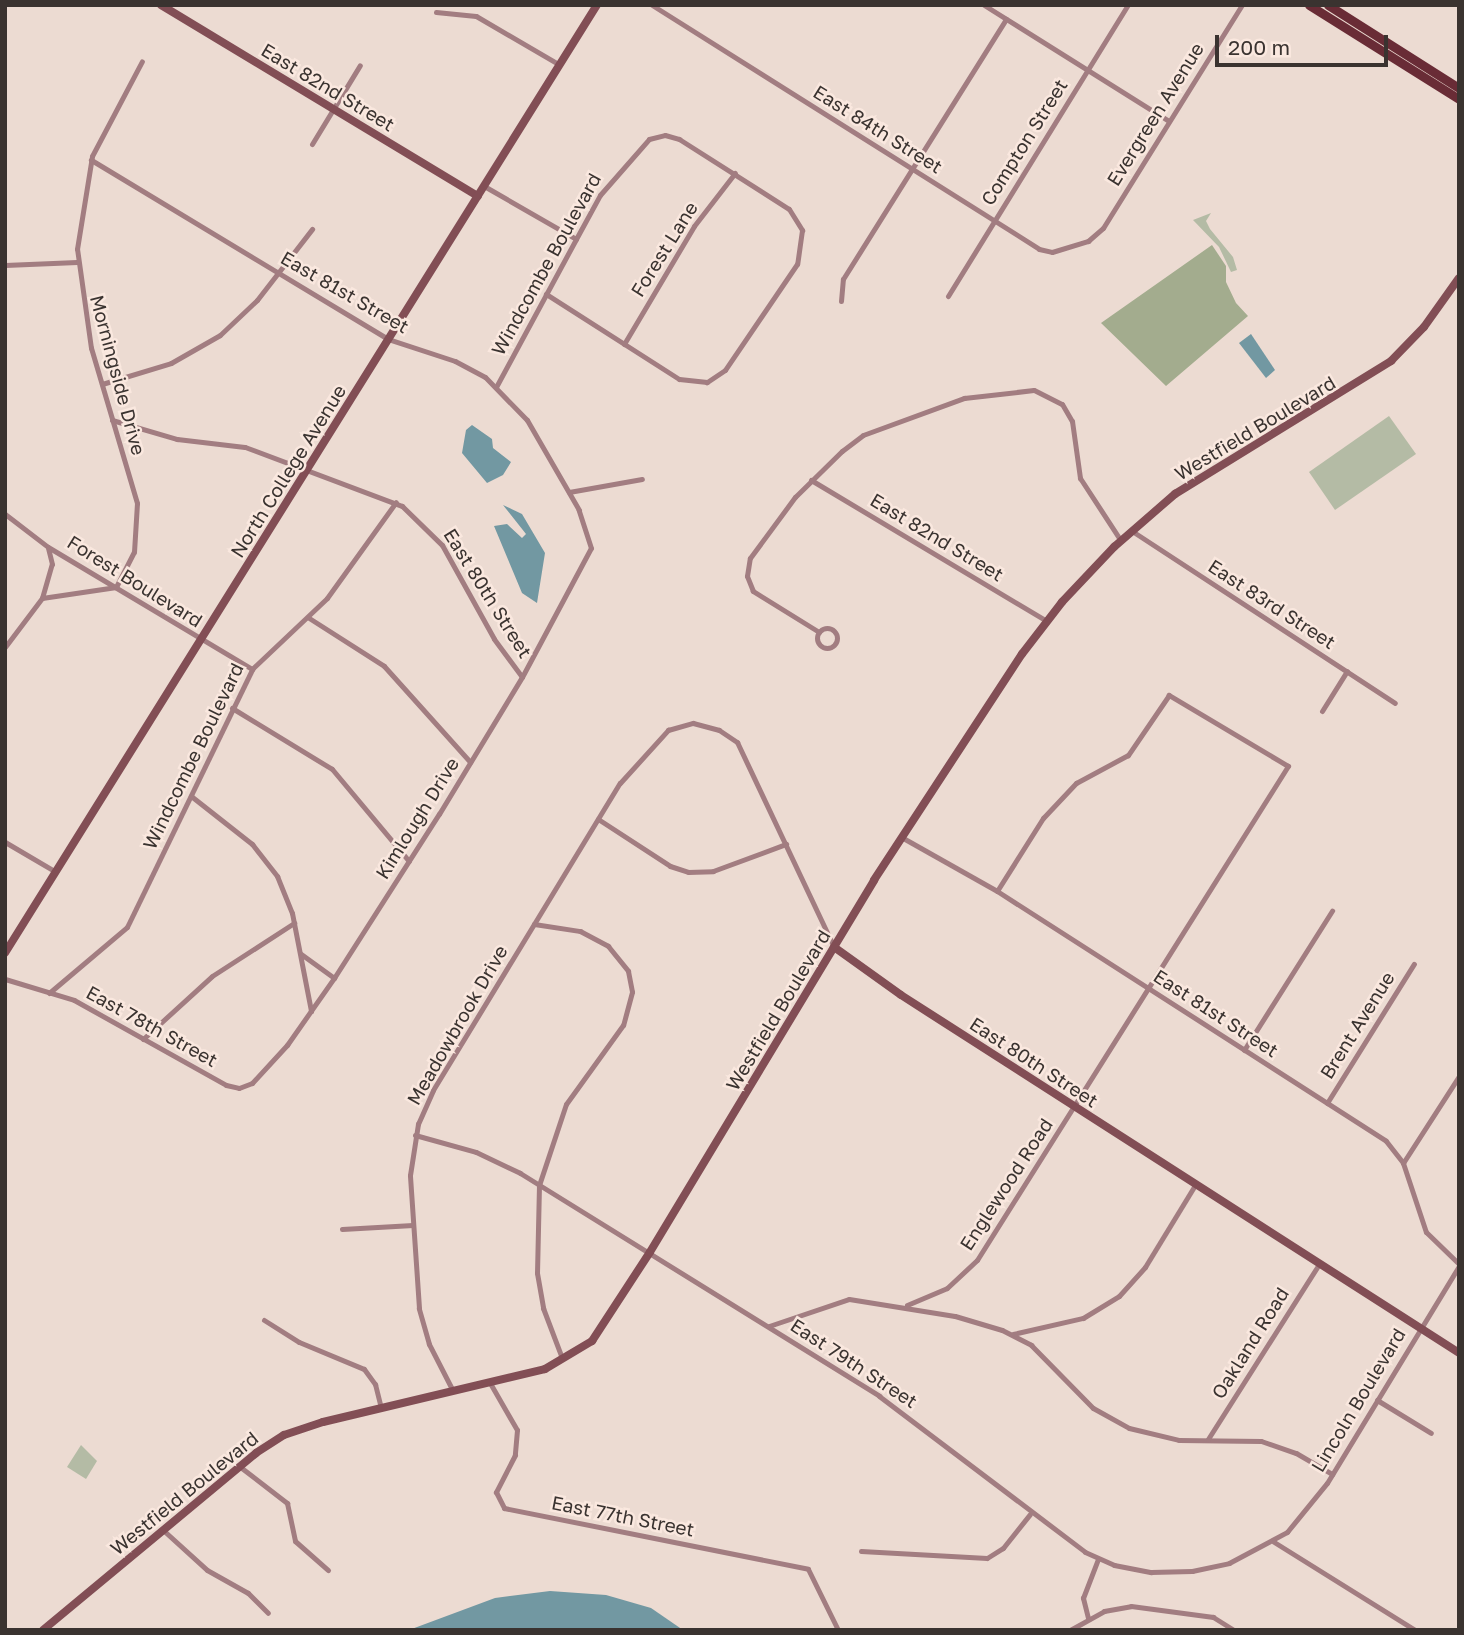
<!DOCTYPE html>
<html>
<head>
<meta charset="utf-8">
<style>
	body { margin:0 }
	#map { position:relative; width:1464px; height:1635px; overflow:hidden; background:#ecdbd2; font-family:"Golos Text",sans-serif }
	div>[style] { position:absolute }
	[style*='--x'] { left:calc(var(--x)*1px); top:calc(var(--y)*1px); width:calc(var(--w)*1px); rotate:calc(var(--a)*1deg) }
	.green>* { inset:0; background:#b4bba5 }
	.forest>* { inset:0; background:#a3ac8e }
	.water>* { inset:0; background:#7298a2 }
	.street>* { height:5px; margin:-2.5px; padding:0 2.5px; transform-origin:2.5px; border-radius:2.5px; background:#a27d81 }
	.street>.ring { margin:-2.5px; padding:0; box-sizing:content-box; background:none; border:5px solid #a27d81; border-radius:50% }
	.secondary>* { height:8px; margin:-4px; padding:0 4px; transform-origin:4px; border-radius:4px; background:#824e55 }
	.primary>* { height:9px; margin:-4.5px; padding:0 4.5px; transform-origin:4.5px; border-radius:4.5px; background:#692c36 }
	span { translate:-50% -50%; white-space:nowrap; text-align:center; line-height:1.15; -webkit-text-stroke:5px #fae8df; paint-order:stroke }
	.street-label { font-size:19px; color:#3a3330 }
	.frame { position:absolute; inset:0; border:7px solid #3a3330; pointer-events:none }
	.scale { position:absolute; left:1215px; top:35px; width:173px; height:32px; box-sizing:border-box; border:4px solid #3a3330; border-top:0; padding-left:9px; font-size:21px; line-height:24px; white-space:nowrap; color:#3a3330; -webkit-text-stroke:5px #fae8df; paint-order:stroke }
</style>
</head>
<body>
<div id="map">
	<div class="green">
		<div style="clip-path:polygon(1211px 213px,1206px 221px,1210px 229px,1233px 257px,1237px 270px,1231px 272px,1219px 247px,1193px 220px)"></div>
		<div style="clip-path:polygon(1389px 416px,1416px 454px,1335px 510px,1309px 472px)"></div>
		<div style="clip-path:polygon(81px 1445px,97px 1461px,86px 1479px,67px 1467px)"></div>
	</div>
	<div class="forest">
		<div style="clip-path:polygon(1212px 245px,1226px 266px,1226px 282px,1236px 303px,1248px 316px,1166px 386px,1101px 323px)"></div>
	</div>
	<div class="water">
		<div style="clip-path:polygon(1251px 334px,1275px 370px,1266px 378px,1239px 343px)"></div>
		<div style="clip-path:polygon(472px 425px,492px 439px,493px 448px,511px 462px,503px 475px,487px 483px,462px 453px,466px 430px)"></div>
		<div style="clip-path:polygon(503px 505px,522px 514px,545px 553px,537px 603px,522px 593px,494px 526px,507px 524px,522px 538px,526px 534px)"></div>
		<div style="clip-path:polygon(550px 1591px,606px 1595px,651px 1608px,683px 1630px,409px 1630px,495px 1598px)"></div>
	</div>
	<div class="street">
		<div style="--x:652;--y:5;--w:457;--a:32.2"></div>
		<div style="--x:1039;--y:249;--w:13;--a:13"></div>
		<div style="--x:1052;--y:252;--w:38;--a:-17"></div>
		<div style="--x:1088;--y:241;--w:20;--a:-41"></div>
		<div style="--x:1103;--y:228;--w:263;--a:-58.1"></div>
		<div style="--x:984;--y:5;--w:218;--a:32.1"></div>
		<div style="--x:436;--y:12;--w:40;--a:5.7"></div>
		<div style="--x:476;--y:16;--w:97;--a:30.3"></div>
		<div style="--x:312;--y:144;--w:92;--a:-58.7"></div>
		<div style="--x:484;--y:186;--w:106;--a:29.9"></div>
		<div style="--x:5;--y:265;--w:72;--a:-2.4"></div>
		<div style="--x:948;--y:296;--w:342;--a:-58.3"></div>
		<div style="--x:841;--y:301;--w:22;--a:-85"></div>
		<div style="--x:843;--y:279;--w:307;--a:-57.9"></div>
		<div style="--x:624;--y:344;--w:137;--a:-59.3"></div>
		<div style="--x:694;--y:226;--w:67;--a:-52.3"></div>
		<div style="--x:102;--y:384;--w:72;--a:-16.9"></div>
		<div style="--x:171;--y:363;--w:56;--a:-29.7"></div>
		<div style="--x:220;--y:335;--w:51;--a:-43.4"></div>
		<div style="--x:257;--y:300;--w:90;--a:-52.2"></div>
		<div style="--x:496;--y:387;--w:168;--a:-61.6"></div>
		<div style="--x:576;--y:239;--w:50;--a:-61.4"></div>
		<div style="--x:600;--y:195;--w:74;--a:-48.8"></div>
		<div style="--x:649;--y:139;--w:16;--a:-14"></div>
		<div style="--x:665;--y:135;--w:15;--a:16"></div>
		<div style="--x:679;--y:139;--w:130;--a:32.5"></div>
		<div style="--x:789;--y:209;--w:25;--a:58"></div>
		<div style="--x:802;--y:230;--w:34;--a:98"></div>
		<div style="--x:797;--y:264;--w:128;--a:124.2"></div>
		<div style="--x:725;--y:370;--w:22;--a:146"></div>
		<div style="--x:707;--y:382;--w:28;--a:-174"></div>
		<div style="--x:679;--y:379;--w:158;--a:-147.4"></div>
		<div style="--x:112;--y:420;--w:68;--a:16.3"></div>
		<div style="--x:177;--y:439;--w:68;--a:6.7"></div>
		<div style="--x:245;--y:447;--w:168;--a:20.6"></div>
		<div style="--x:402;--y:506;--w:56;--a:44.3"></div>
		<div style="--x:442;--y:545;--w:107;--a:61"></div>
		<div style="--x:494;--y:639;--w:47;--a:53.6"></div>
		<div style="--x:811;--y:480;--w:275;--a:30.9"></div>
		<div style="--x:569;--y:492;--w:74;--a:-10.1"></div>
		<div style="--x:5;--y:514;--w:54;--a:37.5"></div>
		<div style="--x:48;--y:547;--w:238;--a:30.9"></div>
		<div style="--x:1132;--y:531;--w:314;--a:33.2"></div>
		<div style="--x:42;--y:598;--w:35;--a:-74"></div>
		<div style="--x:52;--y:564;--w:16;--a:-104"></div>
		<div style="--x:309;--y:618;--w:89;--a:32.6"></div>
		<div style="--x:384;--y:666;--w:129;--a:48.1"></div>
		<div class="ring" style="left:817px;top:628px;width:15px;height:15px"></div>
		<div style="--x:819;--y:632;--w:78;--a:-148.2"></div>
		<div style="--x:753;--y:591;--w:16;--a:-112"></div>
		<div style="--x:747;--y:576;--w:18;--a:-81"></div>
		<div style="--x:750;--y:558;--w:76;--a:-53.6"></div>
		<div style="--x:795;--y:497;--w:66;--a:-44.4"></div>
		<div style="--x:842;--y:451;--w:26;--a:-37"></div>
		<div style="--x:863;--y:435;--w:108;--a:-20.1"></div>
		<div style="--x:964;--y:398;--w:70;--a:-6.5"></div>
		<div style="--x:1034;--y:390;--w:31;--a:27"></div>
		<div style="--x:1062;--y:404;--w:20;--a:60"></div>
		<div style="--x:1072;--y:421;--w:58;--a:82"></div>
		<div style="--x:1080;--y:478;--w:75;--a:56.9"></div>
		<div style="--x:5;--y:647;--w:61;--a:-52.9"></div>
		<div style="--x:42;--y:598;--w:75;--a:-8.5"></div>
		<div style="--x:116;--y:587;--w:39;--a:-63"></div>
		<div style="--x:134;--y:552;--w:49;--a:-86.5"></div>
		<div style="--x:137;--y:503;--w:162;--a:-106.5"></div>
		<div style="--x:91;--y:348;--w:100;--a:-98"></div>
		<div style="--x:77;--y:249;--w:94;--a:-80.8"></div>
		<div style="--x:92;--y:156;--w:107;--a:-62.2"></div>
		<div style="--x:232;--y:708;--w:117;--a:31.4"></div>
		<div style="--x:332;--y:769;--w:120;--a:50.1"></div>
		<div style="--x:1322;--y:711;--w:47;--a:-58"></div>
		<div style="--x:191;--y:796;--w:78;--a:38.2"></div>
		<div style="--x:252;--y:844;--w:41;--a:52"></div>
		<div style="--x:277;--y:876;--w:40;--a:68"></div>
		<div style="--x:292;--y:913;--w:100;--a:79"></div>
		<div style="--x:598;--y:819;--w:86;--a:33.1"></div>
		<div style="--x:670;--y:866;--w:19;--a:18"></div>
		<div style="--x:688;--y:872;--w:25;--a:-2"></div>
		<div style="--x:713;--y:871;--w:78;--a:-20.3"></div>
		<div style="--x:903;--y:838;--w:108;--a:29.4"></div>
		<div style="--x:997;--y:891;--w:462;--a:32.7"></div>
		<div style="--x:1386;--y:1141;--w:28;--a:52"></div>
		<div style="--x:1403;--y:1163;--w:73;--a:71.6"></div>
		<div style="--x:1426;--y:1232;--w:46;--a:44.1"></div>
		<div style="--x:5;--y:842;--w:59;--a:30.5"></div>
		<div style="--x:534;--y:924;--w:47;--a:8.7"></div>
		<div style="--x:580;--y:931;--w:32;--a:28"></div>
		<div style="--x:608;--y:946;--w:32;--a:51"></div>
		<div style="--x:628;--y:971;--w:21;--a:79"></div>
		<div style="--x:632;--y:992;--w:34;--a:105"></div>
		<div style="--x:623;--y:1025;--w:97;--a:125.8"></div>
		<div style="--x:566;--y:1104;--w:85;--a:108.4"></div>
		<div style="--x:539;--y:1185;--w:88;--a:91.3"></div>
		<div style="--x:537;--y:1273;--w:36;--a:80"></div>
		<div style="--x:543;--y:1308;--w:53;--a:69.2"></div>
		<div style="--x:301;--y:954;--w:41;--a:36"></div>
		<div style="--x:5;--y:979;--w:72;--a:16.9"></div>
		<div style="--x:74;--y:1000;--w:174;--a:29.2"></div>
		<div style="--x:226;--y:1085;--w:13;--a:13"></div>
		<div style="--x:239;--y:1088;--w:14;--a:-21"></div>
		<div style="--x:252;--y:1083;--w:52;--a:-47.4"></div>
		<div style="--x:287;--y:1045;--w:82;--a:-55"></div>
		<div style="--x:334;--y:978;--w:195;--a:-57.4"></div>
		<div style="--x:439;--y:814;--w:160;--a:-58.8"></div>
		<div style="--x:522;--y:677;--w:146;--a:-61.9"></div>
		<div style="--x:591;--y:548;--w:40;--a:-108"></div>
		<div style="--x:579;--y:510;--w:104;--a:-120"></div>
		<div style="--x:527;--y:420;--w:60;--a:-134.3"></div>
		<div style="--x:485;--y:377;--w:34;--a:-152"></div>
		<div style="--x:455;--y:361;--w:71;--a:-161.8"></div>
		<div style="--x:388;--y:339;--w:347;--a:-148.9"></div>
		<div style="--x:49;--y:993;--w:102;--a:-40.2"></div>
		<div style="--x:127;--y:927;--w:287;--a:-64.1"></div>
		<div style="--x:252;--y:669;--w:103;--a:-43.4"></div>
		<div style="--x:327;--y:598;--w:118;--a:-54.3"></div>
		<div style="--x:143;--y:1039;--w:93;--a:-42.4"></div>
		<div style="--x:212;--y:976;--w:98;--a:-32.9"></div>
		<div style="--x:1244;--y:1050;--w:165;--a:-57.7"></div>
		<div style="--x:1327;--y:1103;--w:164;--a:-58"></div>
		<div style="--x:415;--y:1135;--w:63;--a:15.6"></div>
		<div style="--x:476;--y:1152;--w:49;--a:25.5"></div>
		<div style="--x:520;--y:1173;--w:423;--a:31.8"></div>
		<div style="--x:879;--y:1396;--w:258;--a:37.1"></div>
		<div style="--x:1085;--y:1552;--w:32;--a:24"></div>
		<div style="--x:1114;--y:1565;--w:38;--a:11"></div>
		<div style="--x:1151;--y:1572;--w:41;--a:-1.4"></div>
		<div style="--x:1192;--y:1571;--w:38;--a:-12"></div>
		<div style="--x:1229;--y:1563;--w:66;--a:-28.1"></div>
		<div style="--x:1287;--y:1532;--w:63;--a:-50.8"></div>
		<div style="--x:1327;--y:1483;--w:254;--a:-58.7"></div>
		<div style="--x:1403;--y:1163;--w:103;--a:-57.2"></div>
		<div style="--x:342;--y:1229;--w:71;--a:-3.2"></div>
		<div style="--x:907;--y:1305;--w:43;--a:-23"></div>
		<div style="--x:947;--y:1288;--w:41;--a:-43"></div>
		<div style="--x:977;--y:1260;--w:584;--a:-57.81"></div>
		<div style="--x:1288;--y:766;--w:139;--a:-149.2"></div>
		<div style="--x:1169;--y:695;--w:73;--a:124.3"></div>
		<div style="--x:1128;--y:755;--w:59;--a:151.7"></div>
		<div style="--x:1076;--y:783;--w:48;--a:133.3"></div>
		<div style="--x:1043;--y:818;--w:86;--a:122.2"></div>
		<div style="--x:264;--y:1320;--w:41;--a:32.2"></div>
		<div style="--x:299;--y:1342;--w:70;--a:22.6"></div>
		<div style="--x:364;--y:1369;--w:19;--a:54"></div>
		<div style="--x:375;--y:1384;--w:25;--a:76"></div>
		<div style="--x:769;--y:1326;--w:84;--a:-18.6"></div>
		<div style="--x:849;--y:1299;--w:107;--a:9.1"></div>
		<div style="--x:955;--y:1316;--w:49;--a:16.6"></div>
		<div style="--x:1002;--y:1330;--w:33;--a:27"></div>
		<div style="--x:1031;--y:1345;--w:88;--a:45.5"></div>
		<div style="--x:1093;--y:1408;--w:41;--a:29.1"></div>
		<div style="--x:1129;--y:1428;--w:51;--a:13.5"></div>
		<div style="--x:1179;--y:1440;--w:82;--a:0.7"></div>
		<div style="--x:1261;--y:1441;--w:37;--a:19"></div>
		<div style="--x:1296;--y:1453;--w:42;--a:30.3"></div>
		<div style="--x:1013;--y:1334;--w:72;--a:-12.9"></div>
		<div style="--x:1083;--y:1318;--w:42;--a:-31.4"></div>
		<div style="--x:1119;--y:1296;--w:39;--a:-48"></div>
		<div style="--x:1145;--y:1267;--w:96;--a:-58.6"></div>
		<div style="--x:490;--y:1383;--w:54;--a:60.1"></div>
		<div style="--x:517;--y:1430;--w:25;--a:95"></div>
		<div style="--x:515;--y:1455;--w:42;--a:117.2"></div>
		<div style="--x:496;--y:1492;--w:18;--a:63"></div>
		<div style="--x:504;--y:1508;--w:310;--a:11.3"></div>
		<div style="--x:808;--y:1569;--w:68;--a:63.8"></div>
		<div style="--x:453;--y:1391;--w:53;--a:-117.1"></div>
		<div style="--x:429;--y:1344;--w:37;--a:-106"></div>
		<div style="--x:419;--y:1308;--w:133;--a:-93.9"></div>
		<div style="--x:410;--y:1175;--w:52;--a:-81.1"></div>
		<div style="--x:418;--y:1124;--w:37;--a:-66"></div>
		<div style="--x:433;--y:1090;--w:359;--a:-58.7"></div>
		<div style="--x:620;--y:783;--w:72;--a:-47.8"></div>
		<div style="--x:668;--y:730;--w:26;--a:-16"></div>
		<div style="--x:693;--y:723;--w:27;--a:15"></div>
		<div style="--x:719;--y:730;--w:22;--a:34"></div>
		<div style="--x:737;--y:742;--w:227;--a:64.7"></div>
		<div style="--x:1377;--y:1400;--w:63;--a:31.4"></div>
		<div style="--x:1208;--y:1439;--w:207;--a:-57.6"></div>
		<div style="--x:239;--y:1466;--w:61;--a:37.6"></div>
		<div style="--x:287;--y:1503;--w:39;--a:78"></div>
		<div style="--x:295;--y:1541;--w:44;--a:41.3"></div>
		<div style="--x:163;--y:1530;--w:59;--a:42.3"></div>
		<div style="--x:207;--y:1570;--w:47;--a:29.3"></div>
		<div style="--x:248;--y:1593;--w:28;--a:45"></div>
		<div style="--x:1274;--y:1542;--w:166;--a:32"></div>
		<div style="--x:861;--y:1551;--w:126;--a:3.2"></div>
		<div style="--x:987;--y:1558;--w:19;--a:-32"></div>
		<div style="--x:1003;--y:1548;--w:43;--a:-51.5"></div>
		<div style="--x:1088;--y:1618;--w:21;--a:-104"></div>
		<div style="--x:1083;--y:1598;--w:42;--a:-69"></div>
		<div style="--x:1070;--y:1630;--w:39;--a:-29"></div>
		<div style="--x:1104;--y:1611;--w:27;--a:-10"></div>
		<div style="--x:1131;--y:1606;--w:83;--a:7.6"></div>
		<div style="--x:1213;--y:1617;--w:25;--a:32"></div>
	</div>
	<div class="secondary">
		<div style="--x:161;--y:5;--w:370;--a:31.1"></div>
		<div style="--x:834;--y:947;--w:82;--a:35.6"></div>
		<div style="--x:901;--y:995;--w:663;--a:32.68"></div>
		<div style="--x:5;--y:953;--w:1118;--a:-58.02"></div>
		<div style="--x:43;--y:1630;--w:277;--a:-39.7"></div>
		<div style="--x:256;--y:1453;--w:33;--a:-33"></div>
		<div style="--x:284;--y:1435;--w:41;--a:-18.4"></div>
		<div style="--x:323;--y:1422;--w:228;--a:-13.4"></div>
		<div style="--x:545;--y:1369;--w:55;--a:-30.8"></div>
		<div style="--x:592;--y:1341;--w:106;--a:-56.9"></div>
		<div style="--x:650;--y:1252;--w:434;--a:-58.9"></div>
		<div style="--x:874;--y:880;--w:270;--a:-56.8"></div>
		<div style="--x:1022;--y:654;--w:66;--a:-52.4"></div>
		<div style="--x:1062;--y:602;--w:76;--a:-46.6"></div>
		<div style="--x:1114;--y:547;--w:81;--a:-41"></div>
		<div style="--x:1175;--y:494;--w:254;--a:-31.6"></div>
		<div style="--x:1391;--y:361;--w:47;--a:-45.9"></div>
		<div style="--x:1424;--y:327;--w:60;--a:-54.5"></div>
	</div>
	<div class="primary">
		<div style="--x:1309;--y:5;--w:177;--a:32.1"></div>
		<div style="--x:1328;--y:5;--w:155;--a:32.4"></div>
	</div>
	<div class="street-label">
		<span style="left:328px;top:87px;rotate:31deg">East 82nd Street</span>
		<span style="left:1155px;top:114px;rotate:-58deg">Evergreen Avenue</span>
		<span style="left:878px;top:129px;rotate:32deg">East 84th Street</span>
		<span style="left:1024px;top:142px;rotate:-58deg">Compton Street</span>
		<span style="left:664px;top:249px;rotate:-58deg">Forest Lane</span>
		<span style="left:546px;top:264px;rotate:-61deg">Windcombe Boulevard</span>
		<span style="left:345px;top:292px;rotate:30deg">East 81st Street</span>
		<span style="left:118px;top:375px;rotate:75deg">Morningside Drive</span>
		<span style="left:1255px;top:428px;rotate:-31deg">Westfield Boulevard</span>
		<span style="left:288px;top:471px;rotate:-58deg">North College Avenue</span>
		<span style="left:937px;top:537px;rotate:31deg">East 82nd Street</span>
		<span style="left:135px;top:581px;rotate:32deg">Forest Boulevard</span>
		<span style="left:488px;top:593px;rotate:58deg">East 80th Street</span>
		<span style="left:1272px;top:604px;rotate:33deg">East 83rd Street</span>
		<span style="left:193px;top:756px;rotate:-64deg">Windcombe Boulevard</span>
		<span style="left:417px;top:818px;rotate:-58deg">Kimlough Drive</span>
		<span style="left:778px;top:1010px;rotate:-59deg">Westfield Boulevard</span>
		<span style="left:1216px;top:1013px;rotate:33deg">East 81st Street</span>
		<span style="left:457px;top:1025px;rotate:-60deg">Meadowbrook Drive</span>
		<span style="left:1357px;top:1025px;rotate:-58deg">Brent Avenue</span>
		<span style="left:152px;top:1026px;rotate:29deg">East 78th Street</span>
		<span style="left:1034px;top:1062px;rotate:33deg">East 80th Street</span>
		<span style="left:1006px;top:1184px;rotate:-57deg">Englewood Road</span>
		<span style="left:1250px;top:1343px;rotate:-58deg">Oakland Road</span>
		<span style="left:854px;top:1363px;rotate:33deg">East 79th Street</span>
		<span style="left:1358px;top:1400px;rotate:-59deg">Lincoln Boulevard</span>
		<span style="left:184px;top:1493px;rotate:-39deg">Westfield Boulevard</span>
		<span style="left:623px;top:1516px;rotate:11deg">East 77th Street</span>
	</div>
	<div class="frame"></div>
	<div class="scale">200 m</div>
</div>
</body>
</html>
